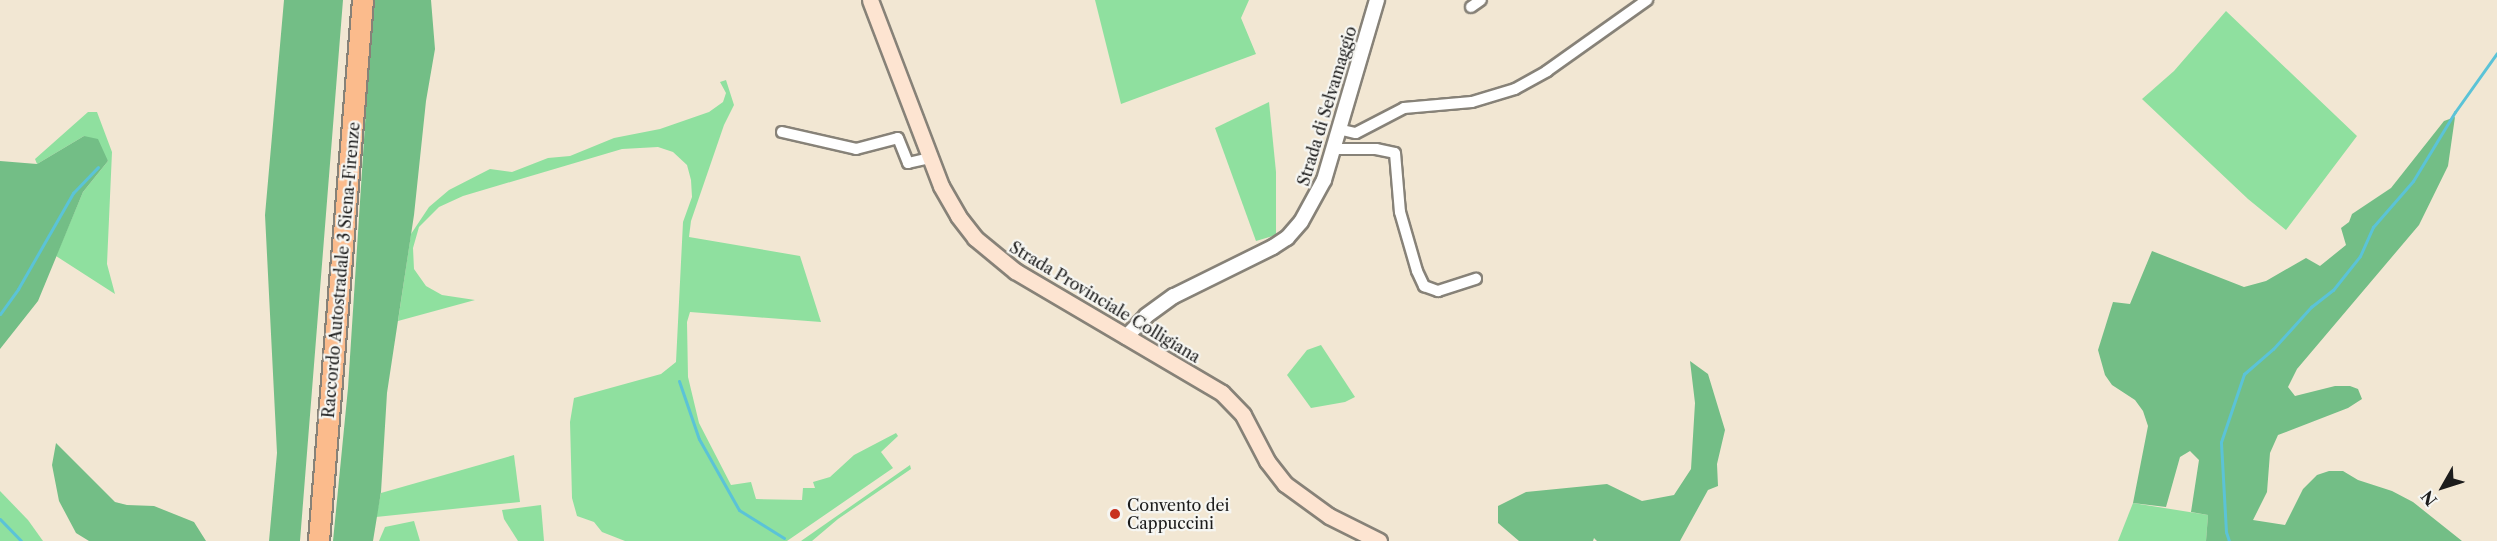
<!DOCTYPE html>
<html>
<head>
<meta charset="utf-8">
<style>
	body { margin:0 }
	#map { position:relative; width:2497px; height:541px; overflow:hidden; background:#f2e7d3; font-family:"Libre Caslon Text",serif }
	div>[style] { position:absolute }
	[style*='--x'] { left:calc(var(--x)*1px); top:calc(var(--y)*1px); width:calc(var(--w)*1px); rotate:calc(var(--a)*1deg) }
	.green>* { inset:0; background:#8fe09f }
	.forest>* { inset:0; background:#73be86 }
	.stream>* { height:3px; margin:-1.5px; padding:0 1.5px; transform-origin:1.5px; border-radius:1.5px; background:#5bc3d7 }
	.roads { filter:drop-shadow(2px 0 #878278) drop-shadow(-2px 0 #878278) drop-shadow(0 2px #878278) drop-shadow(0 -2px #878278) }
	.minor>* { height:10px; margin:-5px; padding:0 5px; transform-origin:5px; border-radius:5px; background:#fff }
	.tertiary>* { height:14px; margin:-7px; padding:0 7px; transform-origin:7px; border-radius:7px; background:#fff }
	.secondary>* { height:15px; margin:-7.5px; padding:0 7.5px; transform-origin:7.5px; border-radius:7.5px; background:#fde4d1 }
	.motorway>* { height:20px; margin:-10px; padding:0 10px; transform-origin:10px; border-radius:10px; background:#fbbb8c }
	.dots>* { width:16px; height:16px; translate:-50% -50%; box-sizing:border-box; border:3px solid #f6f6f2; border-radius:50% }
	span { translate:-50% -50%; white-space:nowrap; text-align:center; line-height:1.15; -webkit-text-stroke:4.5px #f6f6f2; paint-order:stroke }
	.street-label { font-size:16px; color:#1c1c1c }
	.poi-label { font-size:16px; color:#1c1c1c }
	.left { translate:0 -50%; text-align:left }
	.north { position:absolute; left:2413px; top:457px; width:60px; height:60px; -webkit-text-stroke:4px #f6f6f2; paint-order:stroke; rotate:231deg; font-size:16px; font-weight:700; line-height:24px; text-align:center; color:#1c1c1c }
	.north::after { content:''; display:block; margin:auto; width:21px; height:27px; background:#1c1c1c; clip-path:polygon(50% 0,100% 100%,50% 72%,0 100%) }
</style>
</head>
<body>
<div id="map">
	<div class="green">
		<div style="clip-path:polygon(1095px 0,1249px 0,1241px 18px,1256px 54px,1121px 104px)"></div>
		<div style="clip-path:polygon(2226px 11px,2357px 136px,2286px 230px,2248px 199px,2142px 99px,2174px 71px)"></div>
		<div style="clip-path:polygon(726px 80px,734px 105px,724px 125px,691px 221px,689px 237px,800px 256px,821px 322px,690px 312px,687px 322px,688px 377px,699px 423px,731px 485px,751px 482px,756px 499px,802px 500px,803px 488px,815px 488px,813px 482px,830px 477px,854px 455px,896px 433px,898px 436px,881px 452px,893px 468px,787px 541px,625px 541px,602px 532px,594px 522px,577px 516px,572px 498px,570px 422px,574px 398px,661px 374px,676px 362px,683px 222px,692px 197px,691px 180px,687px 165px,673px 152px,658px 147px,622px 149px,463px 196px,439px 207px,419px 227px,413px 248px,414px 269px,426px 286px,442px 295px,475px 300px,398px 321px,411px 234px,429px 207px,449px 190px,490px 169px,512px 172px,548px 158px,570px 156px,614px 138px,660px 129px,709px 112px,723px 102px,726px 93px,720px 82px)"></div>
		<div style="clip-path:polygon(1269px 102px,1276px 172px,1276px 235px,1256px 241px,1215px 128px)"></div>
		<div style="clip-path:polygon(88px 112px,97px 112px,112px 152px,107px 264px,115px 294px,56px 256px,83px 192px,108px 161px,84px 136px,37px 164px,35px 159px)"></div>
		<div style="clip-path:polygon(1321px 345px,1355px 397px,1345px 402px,1311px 408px,1287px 375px,1307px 350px)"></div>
		<div style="clip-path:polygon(514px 455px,520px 502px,376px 517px,381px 493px)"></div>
		<div style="clip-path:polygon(910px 465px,911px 469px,838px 519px,812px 541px,801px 541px)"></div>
		<div style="clip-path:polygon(0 491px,28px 520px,43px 541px,0 541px)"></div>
		<div style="clip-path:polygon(2133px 503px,2208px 515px,2206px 541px,2118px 541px)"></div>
		<div style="clip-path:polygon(541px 505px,544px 541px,518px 541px,504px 519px,502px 510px)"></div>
		<div style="clip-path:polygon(414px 521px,420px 541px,379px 541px,385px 527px)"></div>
	</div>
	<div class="forest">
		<div style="clip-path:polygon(284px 0,343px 0,300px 541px,269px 541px,277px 453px,265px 215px)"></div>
		<div style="clip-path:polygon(373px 0,431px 0,435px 49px,426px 101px,414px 215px,387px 393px,381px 492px,373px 541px,333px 541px,348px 388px)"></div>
		<div style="clip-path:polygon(2455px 117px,2448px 166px,2419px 225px,2297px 369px,2288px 387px,2295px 396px,2335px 386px,2350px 386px,2358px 389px,2362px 399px,2348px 408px,2278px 435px,2270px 453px,2267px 492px,2253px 520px,2285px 525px,2303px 489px,2317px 475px,2329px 471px,2343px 471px,2358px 480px,2392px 491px,2413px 502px,2462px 541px,2206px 541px,2208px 515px,2191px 512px,2199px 460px,2190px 451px,2180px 457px,2166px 507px,2133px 503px,2148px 426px,2143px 411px,2135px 400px,2112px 385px,2105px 375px,2098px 350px,2113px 302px,2130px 304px,2152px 251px,2244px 287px,2266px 281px,2306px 258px,2320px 266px,2346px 245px,2341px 228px,2349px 222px,2352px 214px,2391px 188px,2444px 121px)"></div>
		<div style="clip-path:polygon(84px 136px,98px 139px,108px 161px,83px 192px,38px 301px,0 349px,0 161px,37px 164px)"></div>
		<div style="clip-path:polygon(1690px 361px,1708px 374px,1725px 430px,1717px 464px,1718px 486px,1708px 490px,1680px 541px,1597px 541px,1594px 538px,1593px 541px,1519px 541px,1498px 523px,1498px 506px,1526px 492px,1607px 484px,1642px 501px,1674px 495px,1691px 469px,1695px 403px)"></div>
		<div style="clip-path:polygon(56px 443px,115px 502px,127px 505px,154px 506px,194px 522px,206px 541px,89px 541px,76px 533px,59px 501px,52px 465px)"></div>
	</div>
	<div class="stream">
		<div style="--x:0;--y:314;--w:31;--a:-54"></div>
		<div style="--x:18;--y:289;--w:111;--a:-60.2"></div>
		<div style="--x:73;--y:193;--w:36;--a:-46"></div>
		<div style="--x:679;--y:381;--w:61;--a:71"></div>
		<div style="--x:699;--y:439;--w:81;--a:60.6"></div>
		<div style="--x:739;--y:510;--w:53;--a:31.9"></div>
		<div style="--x:0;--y:519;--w:30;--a:46"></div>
		<div style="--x:2229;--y:541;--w:9;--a:-108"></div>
		<div style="--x:2226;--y:532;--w:90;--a:-93.2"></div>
		<div style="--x:2221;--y:442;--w:72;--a:-71.3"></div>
		<div style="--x:2244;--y:374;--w:38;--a:-41"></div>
		<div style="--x:2273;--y:349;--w:57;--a:-47.9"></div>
		<div style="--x:2311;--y:307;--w:28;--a:-38"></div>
		<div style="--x:2333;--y:290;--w:43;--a:-51.5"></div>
		<div style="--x:2360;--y:256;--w:32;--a:-66"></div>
		<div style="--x:2373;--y:227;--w:61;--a:-49"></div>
		<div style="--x:2413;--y:181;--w:81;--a:-58.7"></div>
		<div style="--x:2455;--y:112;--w:72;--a:-54.6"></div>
	</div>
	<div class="roads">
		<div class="minor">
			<div style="--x:1471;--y:7;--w:12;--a:-35"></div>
			<div style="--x:1338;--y:129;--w:18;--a:13"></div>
			<div style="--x:1356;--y:133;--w:54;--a:-27.5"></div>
			<div style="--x:1404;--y:108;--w:68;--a:-5"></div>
			<div style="--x:1472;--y:102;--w:45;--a:-16.8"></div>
			<div style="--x:1515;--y:89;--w:37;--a:-29"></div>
			<div style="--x:1547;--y:71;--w:123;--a:-35.4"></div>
			<div style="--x:782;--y:132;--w:76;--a:12.9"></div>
			<div style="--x:856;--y:149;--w:43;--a:-14.7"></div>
			<div style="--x:898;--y:138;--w:27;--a:68"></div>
			<div style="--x:908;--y:163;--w:22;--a:-13"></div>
			<div style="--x:1333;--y:149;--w:43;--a:0"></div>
			<div style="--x:1376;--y:149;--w:19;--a:12"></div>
			<div style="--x:1395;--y:153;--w:59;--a:85.2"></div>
			<div style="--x:1400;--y:212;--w:61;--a:73.9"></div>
			<div style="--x:1417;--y:271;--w:17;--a:65"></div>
			<div style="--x:1424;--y:286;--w:15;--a:20"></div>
			<div style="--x:1438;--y:291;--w:40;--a:-18"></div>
		</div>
		<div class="tertiary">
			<div style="--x:1126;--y:337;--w:29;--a:-46"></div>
			<div style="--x:1146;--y:316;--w:34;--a:-36"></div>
			<div style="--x:1174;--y:296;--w:110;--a:-26.3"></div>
			<div style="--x:1273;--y:247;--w:17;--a:-33"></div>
			<div style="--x:1287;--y:238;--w:21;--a:-49"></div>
			<div style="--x:1301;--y:222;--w:48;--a:-61.3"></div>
			<div style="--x:1324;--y:180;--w:188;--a:-73.6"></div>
		</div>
		<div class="secondary">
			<div style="--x:870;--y:0;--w:199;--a:69.1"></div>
			<div style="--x:941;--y:186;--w:34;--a:60"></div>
			<div style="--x:958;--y:216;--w:28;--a:52"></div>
			<div style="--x:975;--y:238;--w:52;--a:39.5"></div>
			<div style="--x:1015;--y:271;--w:240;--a:30.5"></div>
			<div style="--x:1222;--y:393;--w:30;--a:46"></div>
			<div style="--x:1243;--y:415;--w:52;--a:62.4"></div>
			<div style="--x:1267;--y:461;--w:29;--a:52"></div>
			<div style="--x:1285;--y:484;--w:54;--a:36"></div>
			<div style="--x:1329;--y:516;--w:56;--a:26.6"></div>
		</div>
		<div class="motorway">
			<div style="--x:319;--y:541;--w:543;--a:-85.35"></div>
		</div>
	</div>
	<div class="dots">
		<div style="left:1115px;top:514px;background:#c8321e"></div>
	</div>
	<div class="street-label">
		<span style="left:1327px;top:106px;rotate:-73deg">Strada di Selvamaggio</span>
		<span style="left:341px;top:270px;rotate:-85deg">Raccordo Autostradale 3 Siena-Firenze</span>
		<span style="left:1105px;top:302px;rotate:31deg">Strada Provinciale Colligiana</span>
	</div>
	<div class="poi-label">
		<span class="left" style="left:1127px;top:514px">Convento dei<br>Cappuccini</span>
	</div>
	<div class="north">N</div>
</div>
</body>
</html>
